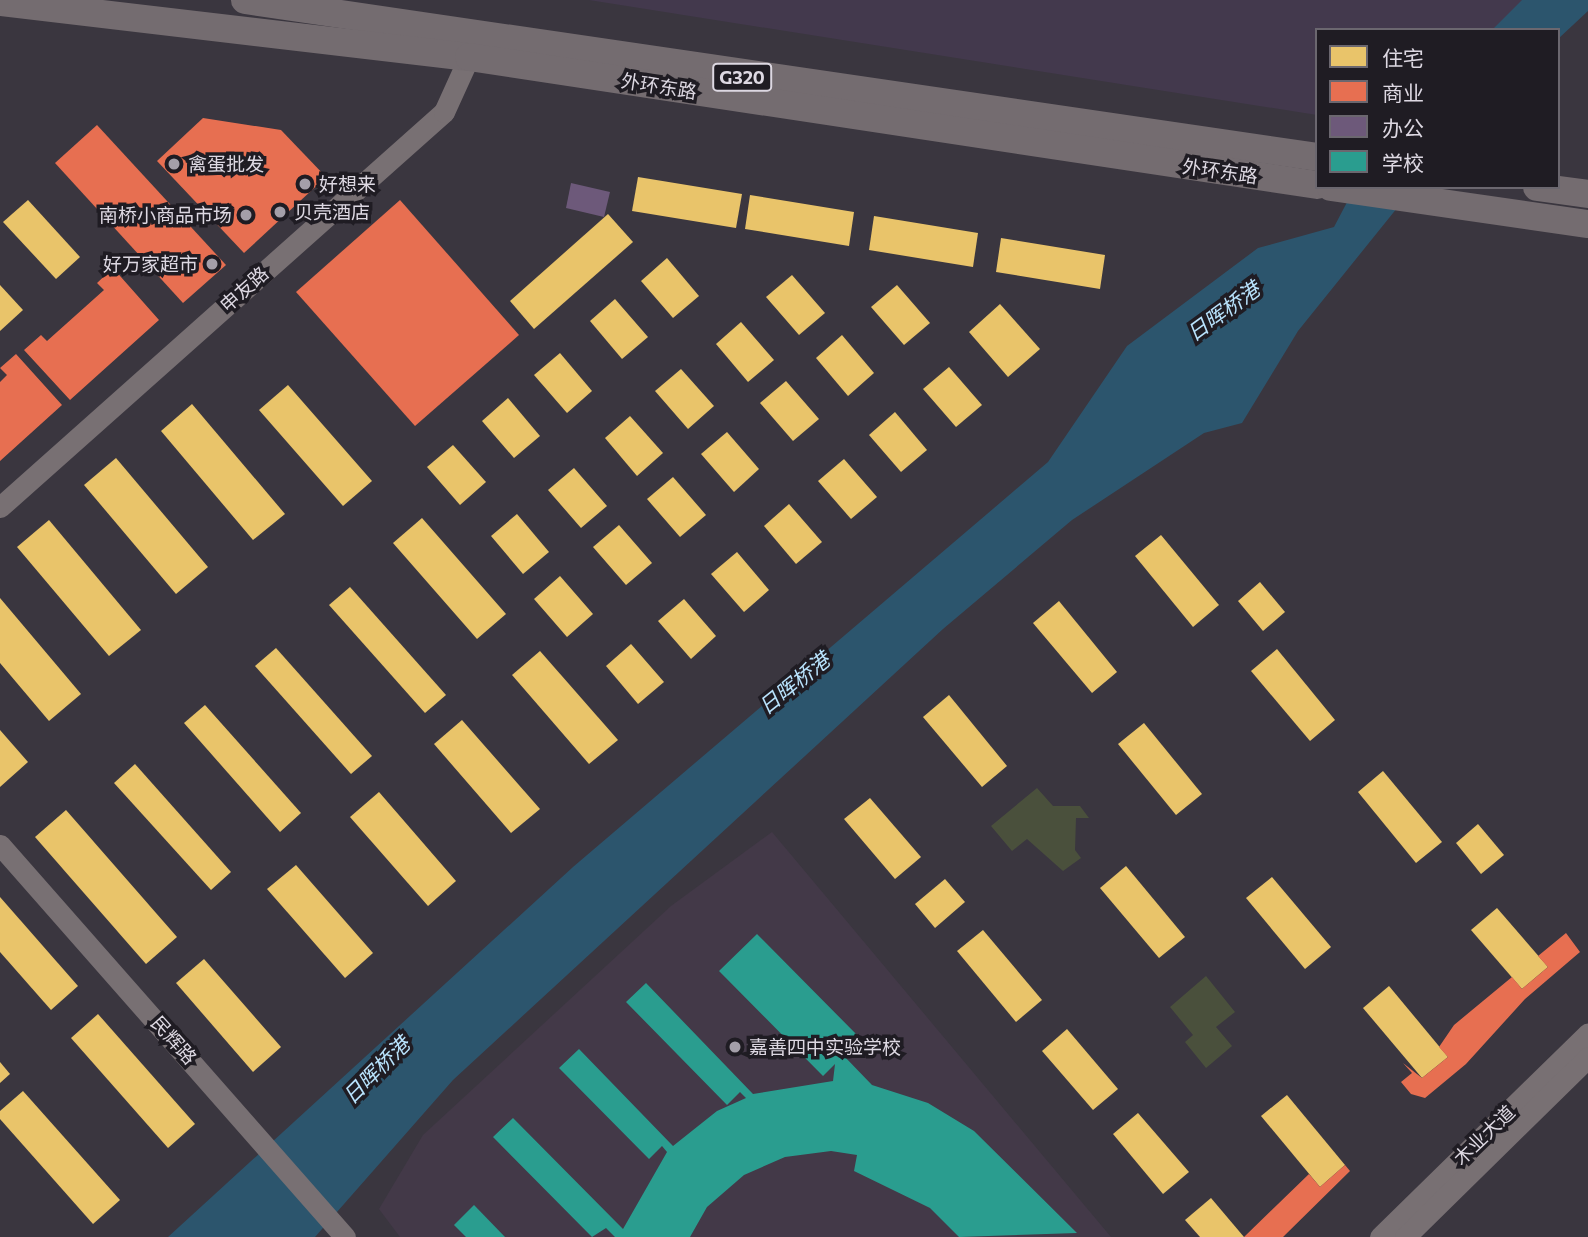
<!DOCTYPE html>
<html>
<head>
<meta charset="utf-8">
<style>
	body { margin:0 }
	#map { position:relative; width:1588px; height:1237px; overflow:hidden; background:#3a363f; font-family:Commissioner,"Noto Sans SC",sans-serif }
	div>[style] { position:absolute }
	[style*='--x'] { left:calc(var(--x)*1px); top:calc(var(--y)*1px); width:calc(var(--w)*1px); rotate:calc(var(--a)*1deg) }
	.built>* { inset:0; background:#43394d }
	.education>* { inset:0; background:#433948 }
	.green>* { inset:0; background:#4a503c }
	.water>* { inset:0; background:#2c556d }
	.homes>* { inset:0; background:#e9c46a }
	.shops>* { inset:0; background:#e76f51 }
	.offices>* { inset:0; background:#6d597a }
	.schools>* { inset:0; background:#2a9d8f }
	.secondary>* { height:21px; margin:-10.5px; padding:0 10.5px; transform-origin:10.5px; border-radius:10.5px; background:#787073 }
	.highway>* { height:28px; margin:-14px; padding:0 14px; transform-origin:14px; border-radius:14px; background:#746c70 }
	.dots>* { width:19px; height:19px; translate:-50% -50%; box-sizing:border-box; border:4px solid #1f1c23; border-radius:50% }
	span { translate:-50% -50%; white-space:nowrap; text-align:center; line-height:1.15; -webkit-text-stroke:7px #1f1c23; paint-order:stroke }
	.shield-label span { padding:2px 5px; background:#1f1c23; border:2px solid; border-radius:5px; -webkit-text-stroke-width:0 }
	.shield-label { font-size:18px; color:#ddd8e2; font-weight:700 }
	.street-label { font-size:19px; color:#ddd8e2 }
	.poi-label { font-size:19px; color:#ddd8e2 }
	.left { translate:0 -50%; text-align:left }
	.right { translate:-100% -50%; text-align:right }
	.water-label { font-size:21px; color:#b9e3fd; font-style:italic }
	.legend { position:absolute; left:1315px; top:28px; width:245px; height:161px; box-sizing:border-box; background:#1f1c23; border:2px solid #6b676f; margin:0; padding:9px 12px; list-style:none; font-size:21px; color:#ddd8e2 }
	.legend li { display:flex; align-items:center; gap:14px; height:35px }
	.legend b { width:35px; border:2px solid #6b676f }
</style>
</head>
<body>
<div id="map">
	<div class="built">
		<div style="clip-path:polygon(589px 0,1527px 0,1493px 30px,1317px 30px,1317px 115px)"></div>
	</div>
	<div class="education">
		<div style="clip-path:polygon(772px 832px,1111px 1237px,400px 1237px,379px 1209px,423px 1135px,671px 906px)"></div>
	</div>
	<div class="green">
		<div style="clip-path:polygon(1037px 788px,1053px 806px,1080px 806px,1089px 818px,1076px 818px,1075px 850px,1081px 858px,1063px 871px,1027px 839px,1012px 851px,991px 826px)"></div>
		<div style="clip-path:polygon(1206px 976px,1235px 1012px,1216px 1027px,1232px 1046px,1206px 1068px,1185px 1042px,1193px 1035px,1170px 1007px)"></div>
	</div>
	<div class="water">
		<div style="clip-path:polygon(1522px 0,1588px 0,1588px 11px,1558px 39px,1558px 30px,1492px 30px)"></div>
		<div style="clip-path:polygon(1355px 187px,1414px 187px,1298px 331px,1242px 423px,1204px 433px,1072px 520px,943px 629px,453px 1080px,315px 1237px,168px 1237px,573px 867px,1048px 462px,1127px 346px,1258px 248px,1334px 227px)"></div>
	</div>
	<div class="homes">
		<div style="clip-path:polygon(638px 177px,742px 194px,736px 228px,632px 211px)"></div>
		<div style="clip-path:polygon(750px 195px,854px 212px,849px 246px,745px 229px)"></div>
		<div style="clip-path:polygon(28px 200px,80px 257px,56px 279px,3px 222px)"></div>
		<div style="clip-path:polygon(608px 214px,633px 242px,534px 329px,510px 301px)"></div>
		<div style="clip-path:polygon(874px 216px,978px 233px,973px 267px,869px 250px)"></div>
		<div style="clip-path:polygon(1001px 238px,1105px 255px,1100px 289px,996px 272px)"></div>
		<div style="clip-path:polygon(667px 258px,699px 296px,673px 318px,641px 281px)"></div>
		<div style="clip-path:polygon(792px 275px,825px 313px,799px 335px,766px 297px)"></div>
		<div style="clip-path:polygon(0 285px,23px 310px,0 331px)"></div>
		<div style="clip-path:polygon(897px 285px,930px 323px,904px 345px,871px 307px)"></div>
		<div style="clip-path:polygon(615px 299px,648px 337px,622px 359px,590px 321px)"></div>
		<div style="clip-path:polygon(1000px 304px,1040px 349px,1008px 377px,969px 332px)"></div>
		<div style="clip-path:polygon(741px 322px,774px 360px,748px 382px,716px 344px)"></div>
		<div style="clip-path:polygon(842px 335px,874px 373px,848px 396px,816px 358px)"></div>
		<div style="clip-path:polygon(560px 353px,592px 391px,567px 413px,534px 375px)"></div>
		<div style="clip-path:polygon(949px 367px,982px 405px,956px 427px,923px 389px)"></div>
		<div style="clip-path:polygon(681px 369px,714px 406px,688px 429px,655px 391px)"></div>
		<div style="clip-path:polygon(786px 381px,819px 419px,793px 441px,760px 403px)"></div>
		<div style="clip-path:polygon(288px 385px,372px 481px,343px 506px,259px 410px)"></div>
		<div style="clip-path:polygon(508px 398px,540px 436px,514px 458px,482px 421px)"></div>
		<div style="clip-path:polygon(192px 404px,285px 514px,253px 540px,161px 431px)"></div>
		<div style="clip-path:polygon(895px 412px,927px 450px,901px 472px,869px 435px)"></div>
		<div style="clip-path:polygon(630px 416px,663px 453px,637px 476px,605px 438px)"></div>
		<div style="clip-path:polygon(727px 432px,759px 469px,734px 492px,701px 454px)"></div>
		<div style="clip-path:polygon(453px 445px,486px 482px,460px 505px,427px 467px)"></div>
		<div style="clip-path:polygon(116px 458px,208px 567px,176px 594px,84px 485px)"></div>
		<div style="clip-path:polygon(844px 459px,877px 497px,851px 519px,818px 481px)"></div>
		<div style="clip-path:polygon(574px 468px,607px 506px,581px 528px,548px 490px)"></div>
		<div style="clip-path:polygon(673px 477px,706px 515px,680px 537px,647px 499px)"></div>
		<div style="clip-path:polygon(789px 504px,822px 542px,796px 564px,764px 526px)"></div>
		<div style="clip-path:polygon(517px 514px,549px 552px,523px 574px,491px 536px)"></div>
		<div style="clip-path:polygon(422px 518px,506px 614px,477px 639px,393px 543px)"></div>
		<div style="clip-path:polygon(49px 520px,141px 630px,109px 656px,17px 547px)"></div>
		<div style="clip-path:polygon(619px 525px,652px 563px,626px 585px,593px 547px)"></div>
		<div style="clip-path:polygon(1161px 535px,1219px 605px,1193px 627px,1135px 556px)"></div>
		<div style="clip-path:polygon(737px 552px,769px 590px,744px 612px,711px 574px)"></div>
		<div style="clip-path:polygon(560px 576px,593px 614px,567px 637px,534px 599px)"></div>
		<div style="clip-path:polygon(1260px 582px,1285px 612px,1263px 631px,1238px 601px)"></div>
		<div style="clip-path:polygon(350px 587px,446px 695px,425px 713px,329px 605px)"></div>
		<div style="clip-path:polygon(0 598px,81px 694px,49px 721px,0 663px)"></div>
		<div style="clip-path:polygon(684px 599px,716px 636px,691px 659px,658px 621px)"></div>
		<div style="clip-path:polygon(1059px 601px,1117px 672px,1092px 693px,1033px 623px)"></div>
		<div style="clip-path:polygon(631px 644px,664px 682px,638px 704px,606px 666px)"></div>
		<div style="clip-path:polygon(276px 648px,372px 756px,351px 774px,255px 666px)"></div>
		<div style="clip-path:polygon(1277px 649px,1335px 720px,1310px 741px,1251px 671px)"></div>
		<div style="clip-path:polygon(540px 651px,618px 740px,589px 764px,512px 675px)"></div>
		<div style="clip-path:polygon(949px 695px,1007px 766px,982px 787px,923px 717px)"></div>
		<div style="clip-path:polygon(205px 705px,301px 813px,280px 832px,184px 723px)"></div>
		<div style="clip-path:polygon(462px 720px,540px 809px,511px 833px,434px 744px)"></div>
		<div style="clip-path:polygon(1144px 723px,1202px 794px,1176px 815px,1118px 744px)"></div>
		<div style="clip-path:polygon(0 730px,28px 762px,0 787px)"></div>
		<div style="clip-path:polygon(135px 764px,231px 872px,211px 890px,114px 783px)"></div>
		<div style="clip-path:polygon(1383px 771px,1442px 842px,1416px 863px,1358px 792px)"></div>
		<div style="clip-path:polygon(379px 792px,456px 881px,428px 906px,350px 817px)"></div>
		<div style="clip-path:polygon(870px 798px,921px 857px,895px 879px,844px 819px)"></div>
		<div style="clip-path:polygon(66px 810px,177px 937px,146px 964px,35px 837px)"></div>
		<div style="clip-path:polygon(1478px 824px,1504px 855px,1481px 874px,1456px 843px)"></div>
		<div style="clip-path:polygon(296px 865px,373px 953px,345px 978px,267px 889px)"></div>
		<div style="clip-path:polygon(1126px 866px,1185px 937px,1159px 958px,1100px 888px)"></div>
		<div style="clip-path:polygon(1272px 877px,1331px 947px,1305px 969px,1246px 898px)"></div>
		<div style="clip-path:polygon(945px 879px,965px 902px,935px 928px,915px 904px)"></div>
		<div style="clip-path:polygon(0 897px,78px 986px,51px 1010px,0 952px)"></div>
		<div style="clip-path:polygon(1497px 908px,1548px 967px,1522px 989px,1471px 930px)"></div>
		<div style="clip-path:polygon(983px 930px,1042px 1000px,1016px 1022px,957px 951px)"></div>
		<div style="clip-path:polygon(204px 959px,281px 1047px,253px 1072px,176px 983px)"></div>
		<div style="clip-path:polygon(1389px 986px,1448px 1057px,1422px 1078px,1363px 1008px)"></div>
		<div style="clip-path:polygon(98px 1014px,195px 1124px,168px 1148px,71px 1038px)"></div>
		<div style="clip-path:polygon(1067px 1029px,1118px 1089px,1093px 1110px,1042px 1051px)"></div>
		<div style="clip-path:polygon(0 1062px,10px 1074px,0 1083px)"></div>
		<div style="clip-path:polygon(23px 1091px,120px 1200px,93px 1224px,0 1119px,0 1111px)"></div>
		<div style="clip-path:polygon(1287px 1095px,1345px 1165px,1320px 1187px,1261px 1116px)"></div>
		<div style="clip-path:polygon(1138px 1113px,1189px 1172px,1163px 1194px,1113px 1134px)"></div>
		<div style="clip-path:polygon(1211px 1198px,1244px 1237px,1200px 1237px,1185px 1220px)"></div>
	</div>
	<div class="shops">
		<div style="clip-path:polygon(203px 118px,281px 130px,326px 177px,244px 253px,157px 161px)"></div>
		<div style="clip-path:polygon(97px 125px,226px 265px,183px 303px,55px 163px)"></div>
		<div style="clip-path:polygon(400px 200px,519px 335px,415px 426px,296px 292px)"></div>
		<div style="clip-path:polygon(113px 268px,159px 320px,70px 400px,24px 350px,41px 335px,47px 341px,104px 290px,97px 283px)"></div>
		<div style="clip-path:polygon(16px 354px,62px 405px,0 461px,0 382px,7px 375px,0 368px)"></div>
		<div style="clip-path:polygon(1566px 933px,1580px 952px,1525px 999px,1466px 1064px,1425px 1098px,1411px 1094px,1401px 1082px,1412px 1073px,1403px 1063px,1422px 1078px,1448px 1057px,1439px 1047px,1454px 1025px,1512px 977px,1522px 989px,1548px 967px,1538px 956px)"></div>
		<div style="clip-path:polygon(1345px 1165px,1350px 1171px,1283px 1237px,1244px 1237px,1309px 1174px,1320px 1187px)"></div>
	</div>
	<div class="offices">
		<div style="clip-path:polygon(571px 183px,610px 192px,604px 217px,566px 208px)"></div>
	</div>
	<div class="schools">
		<div style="clip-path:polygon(757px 934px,861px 1039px,844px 1056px,872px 1085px,928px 1103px,974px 1131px,1077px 1233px,959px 1237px,930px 1208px,854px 1171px,857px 1155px,831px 1151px,785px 1157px,744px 1175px,707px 1207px,690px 1237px,615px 1237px,606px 1228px,592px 1237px,493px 1137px,513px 1118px,623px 1229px,667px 1152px,662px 1146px,649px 1159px,559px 1068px,579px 1049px,673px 1146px,717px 1111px,746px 1098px,740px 1092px,727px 1105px,626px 1002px,646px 983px,753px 1094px,833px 1081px,835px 1064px,823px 1076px,719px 971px)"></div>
		<div style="clip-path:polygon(474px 1205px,505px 1237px,466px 1237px,454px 1225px)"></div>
	</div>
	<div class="secondary">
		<div style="--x:0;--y:507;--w:594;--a:-41.66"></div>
		<div style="--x:444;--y:112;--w:60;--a:-65.6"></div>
		<div style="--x:0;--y:845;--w:522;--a:48.65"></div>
		<div style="--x:1380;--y:1237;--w:291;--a:-44.4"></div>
		<div style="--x:1405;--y:1237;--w:257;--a:-44.5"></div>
	</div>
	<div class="highway">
		<div style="--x:245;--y:0;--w:1083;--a:8.33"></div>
		<div style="--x:0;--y:2;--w:472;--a:6.7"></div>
		<div style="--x:469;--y:57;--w:858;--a:8.58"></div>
		<div style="--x:1331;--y:187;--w:260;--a:8.2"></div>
		<div style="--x:1537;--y:187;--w:51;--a:7.8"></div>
	</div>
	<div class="dots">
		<div style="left:174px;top:164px;background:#a49fa9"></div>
		<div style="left:305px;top:184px;background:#a49fa9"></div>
		<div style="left:280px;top:212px;background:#a49fa9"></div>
		<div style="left:246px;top:215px;background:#a49fa9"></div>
		<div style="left:212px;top:264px;background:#a49fa9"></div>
		<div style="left:735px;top:1047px;background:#a49fa9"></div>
	</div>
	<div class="shield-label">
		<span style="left:742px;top:77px">G320</span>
	</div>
	<div class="street-label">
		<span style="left:659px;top:86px;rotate:9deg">外环东路</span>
		<span style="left:1220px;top:171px;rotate:8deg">外环东路</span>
		<span style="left:244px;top:289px;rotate:-42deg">申友路</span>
		<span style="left:174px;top:1040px;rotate:48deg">民辉路</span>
		<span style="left:1484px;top:1135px;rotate:-44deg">木业大道</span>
	</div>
	<div class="poi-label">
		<span class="left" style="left:188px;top:164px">禽蛋批发</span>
		<span class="left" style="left:319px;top:184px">好想来</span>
		<span class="left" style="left:294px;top:212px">贝壳酒店</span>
		<span class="right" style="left:232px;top:215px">南桥小商品市场</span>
		<span class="right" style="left:198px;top:264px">好万家超市</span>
		<span class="left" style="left:749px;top:1047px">嘉善四中实验学校</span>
	</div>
	<div class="water-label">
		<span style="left:1223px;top:311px;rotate:-36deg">日晖桥港</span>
		<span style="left:794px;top:683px;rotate:-39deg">日晖桥港</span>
		<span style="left:376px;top:1070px;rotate:-45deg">日晖桥港</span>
	</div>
	<ul class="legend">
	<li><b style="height:19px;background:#e9c46a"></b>住宅</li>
	<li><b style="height:19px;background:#e76f51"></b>商业</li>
	<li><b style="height:19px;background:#6d597a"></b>办公</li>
	<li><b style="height:19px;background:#2a9d8f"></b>学校</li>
	</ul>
</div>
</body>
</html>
